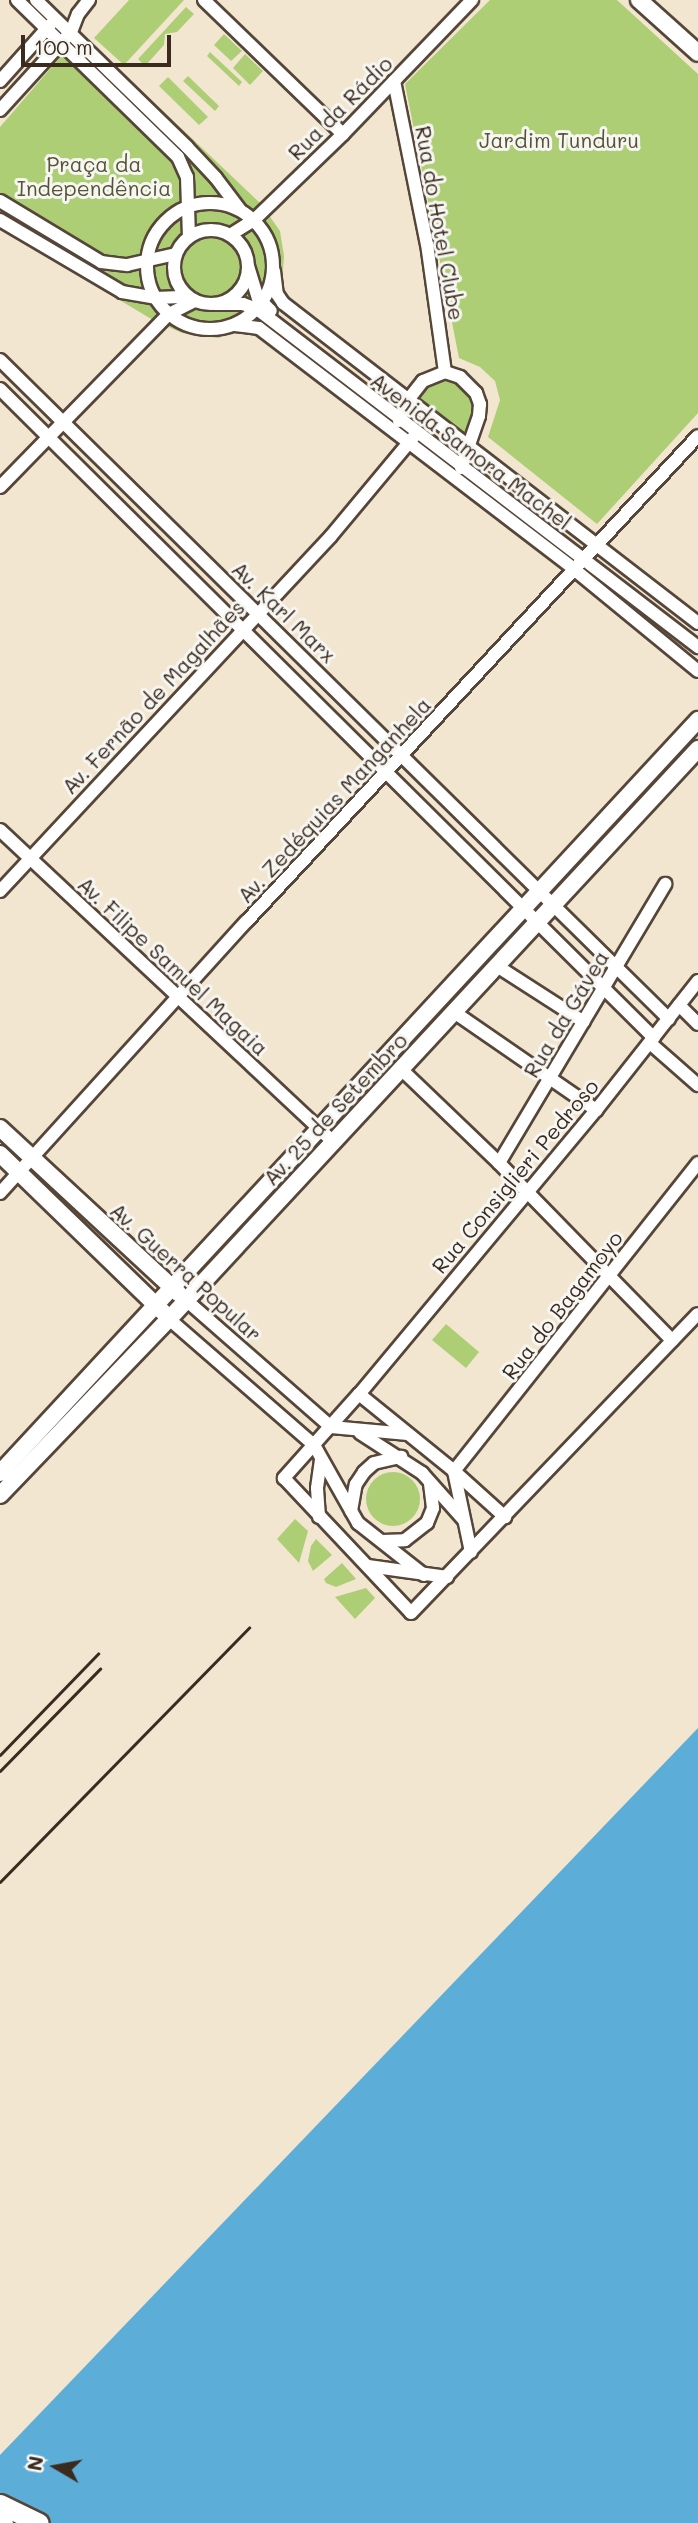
<!DOCTYPE html>
<html>
<head>
<meta charset="utf-8">
<style>
	body { margin:0 }
	#map { position:relative; width:698px; height:2523px; overflow:hidden; background:#f2e6d0; font-family:Mali,sans-serif }
	div>[style] { position:absolute }
	[style*='--x'] { left:calc(var(--x)*1px); top:calc(var(--y)*1px); width:calc(var(--w)*1px); rotate:calc(var(--a)*1deg) }
	.green>* { inset:0; background:#aece76 }
	.round { border-radius:50% }
	.water>* { inset:0; background:#5caed8 }
	.roads { filter:drop-shadow(2px 0 #564639) drop-shadow(-2px 0 #564639) drop-shadow(0 2px #564639) drop-shadow(0 -2px #564639) }
	.minor>* { height:12px; margin:-6px; padding:0 6px; transform-origin:6px; border-radius:6px; background:#fff }
	.minor>.ring { margin:-6px; padding:0; box-sizing:content-box; background:none; border:12px solid #fff; border-radius:50% }
	.major>* { height:16px; margin:-8px; padding:0 8px; transform-origin:8px; border-radius:8px; background:#fff }
	.highway>* { height:19px; margin:-9.5px; padding:0 9.5px; transform-origin:9.5px; border-radius:9.5px; background:#fff }
	.rail>* { height:2.5px; margin:-1.25px; padding:0 1.25px; transform-origin:1.25px; border-radius:1.25px; background:#3b2a1e }
	span { translate:-50% -50%; white-space:nowrap; text-align:center; line-height:1.15; -webkit-text-stroke:6px #f6f6f2; paint-order:stroke }
	.street-label { font-size:21px; color:#3b2a1e }
	.park-label { font-size:21px; color:#585334 }
	.north { position:absolute; left:21px; top:2432px; width:70px; height:70px; -webkit-text-stroke:5px #f6f6f2; paint-order:stroke; rotate:280deg; font-size:19px; font-weight:700; line-height:28px; text-align:center; color:#3b2a1e }
	.north::after { content:''; display:block; margin:auto; width:24px; height:32px; background:#3b2a1e; clip-path:polygon(50% 0,100% 100%,50% 72%,0 100%) }
	.scale { position:absolute; left:21px; top:35px; width:150px; height:32px; box-sizing:border-box; border:4px solid #3b2a1e; border-top:0; padding-left:9px; font-size:21px; line-height:24px; white-space:nowrap; color:#3b2a1e; -webkit-text-stroke:5px #f6f6f2; paint-order:stroke }
</style>
</head>
<body>
<div id="map">
	<div class="green">
		<div style="clip-path:polygon(129px 0,184px 0,124px 65px,94px 38px)"></div>
		<div style="clip-path:polygon(490px 0,617px 0,698px 74px,698px 413px,597px 524px,488px 437px,500px 400px,495px 381px,480px 367px,459px 358px,405px 84px)"></div>
		<div style="clip-path:polygon(186px 7px,194px 14px,177px 32px,165px 34px,164px 45px,145px 66px,138px 59px)"></div>
		<div style="clip-path:polygon(81px 33px,261px 204px,280px 231px,284px 256px,282px 283px,244px 329px,218px 338px,182px 333px,153px 320px,0 229px,0 127px)"></div>
		<div style="clip-path:polygon(224px 34px,242px 51px,231px 61px,214px 45px)"></div>
		<div style="clip-path:polygon(210px 52px,242px 82px,239px 86px,207px 56px)"></div>
		<div style="clip-path:polygon(245px 54px,263px 71px,250px 85px,233px 68px)"></div>
		<div style="clip-path:polygon(188px 76px,219px 106px,215px 111px,183px 81px)"></div>
		<div style="clip-path:polygon(168px 77px,208px 117px,199px 125px,159px 86px)"></div>
		<div style="clip-path:polygon(439px 379px,459px 381px,478px 399px,467px 439px,418px 400px,417px 396px,424px 386px)"></div>
		<div style="clip-path:polygon(446px 1324px,479px 1352px,466px 1368px,432px 1340px)"></div>
		<div class="round" style="left:366px;top:1472px;width:54px;height:54px"></div>
		<div style="clip-path:polygon(295px 1519px,308px 1531px,299px 1563px,277px 1539px)"></div>
		<div style="clip-path:polygon(316px 1539px,332px 1555px,313px 1571px,308px 1561px,311px 1546px)"></div>
		<div style="clip-path:polygon(342px 1563px,356px 1579px,336px 1587px,326px 1583px,324px 1579px)"></div>
		<div style="clip-path:polygon(366px 1588px,375px 1598px,355px 1619px,335px 1597px)"></div>
	</div>
	<div class="water">
		<div style="clip-path:polygon(698px 1728px,698px 2523px,0 2523px,0 2455px)"></div>
	</div>
	<div class="roads">
		<div class="minor">
			<div style="--x:17;--y:0;--w:225;--a:44.3"></div>
			<div style="--x:178;--y:157;--w:22;--a:66"></div>
			<div style="--x:187;--y:177;--w:60;--a:88.1"></div>
			<div style="--x:36;--y:0;--w:211;--a:44.2"></div>
			<div style="--x:187;--y:147;--w:42;--a:46.9"></div>
			<div style="--x:216;--y:178;--w:39;--a:53"></div>
			<div style="--x:204;--y:0;--w:193;--a:44"></div>
			<div style="--x:0;--y:81;--w:75;--a:-48.2"></div>
			<div style="--x:394;--y:81;--w:166;--a:78.6"></div>
			<div style="--x:427;--y:244;--w:129;--a:82"></div>
			<div style="--x:0;--y:110;--w:105;--a:-47.7"></div>
			<div style="--x:71;--y:32;--w:19;--a:-69"></div>
			<div style="--x:78;--y:14;--w:18;--a:-52"></div>
			<div style="--x:0;--y:201;--w:118;--a:31.1"></div>
			<div style="--x:101;--y:262;--w:26;--a:7"></div>
			<div style="--x:127;--y:265;--w:50;--a:-12.7"></div>
			<div class="ring" style="left:147px;top:203px;width:114px;height:114px"></div>
			<div style="--x:0;--y:220;--w:142;--a:30.5"></div>
			<div style="--x:122;--y:292;--w:34;--a:10"></div>
			<div style="--x:155;--y:298;--w:33;--a:-2"></div>
			<div class="ring" style="left:174px;top:230px;width:62px;height:62px"></div>
			<div style="--x:230;--y:235;--w:28;--a:-32"></div>
			<div style="--x:254;--y:220;--w:124;--a:-44"></div>
			<div style="--x:343;--y:134;--w:186;--a:-46.1"></div>
			<div style="--x:248;--y:266;--w:34;--a:73"></div>
			<div style="--x:258;--y:298;--w:18;--a:45"></div>
			<div style="--x:274;--y:271;--w:23;--a:83"></div>
			<div style="--x:277;--y:294;--w:11;--a:56"></div>
			<div style="--x:283;--y:303;--w:524;--a:37.64"></div>
			<div style="--x:215;--y:304;--w:28;--a:0"></div>
			<div style="--x:243;--y:304;--w:15;--a:20"></div>
			<div style="--x:257;--y:309;--w:556;--a:37.47"></div>
			<div style="--x:235;--y:325;--w:24;--a:7"></div>
			<div style="--x:259;--y:328;--w:398;--a:37.4"></div>
			<div style="--x:575;--y:570;--w:159;--a:39.4"></div>
			<div style="--x:0;--y:360;--w:939;--a:44.57"></div>
			<div style="--x:0;--y:389;--w:921;--a:44.78"></div>
			<div style="--x:399;--y:421;--w:23;--a:-67"></div>
			<div style="--x:408;--y:400;--w:24;--a:-52"></div>
			<div style="--x:423;--y:381;--w:24;--a:-22"></div>
			<div style="--x:445;--y:372;--w:16;--a:18"></div>
			<div style="--x:460;--y:377;--w:23;--a:45"></div>
			<div style="--x:476;--y:393;--w:12;--a:70"></div>
			<div style="--x:480;--y:404;--w:12;--a:95"></div>
			<div style="--x:479;--y:416;--w:55;--a:109.1"></div>
			<div style="--x:0;--y:487;--w:242;--a:-45.7"></div>
			<div style="--x:169;--y:314;--w:29;--a:-27"></div>
			<div style="--x:0;--y:830;--w:456;--a:43.1"></div>
			<div style="--x:0;--y:891;--w:485;--a:-47"></div>
			<div style="--x:331;--y:536;--w:133;--a:-50.2"></div>
			<div style="--x:497;--y:966;--w:103;--a:32.8"></div>
			<div style="--x:698;--y:981;--w:164;--a:128.3"></div>
			<div style="--x:596;--y:1110;--w:370;--a:129.8"></div>
			<div style="--x:359;--y:1394;--w:113;--a:131.8"></div>
			<div style="--x:284;--y:1478;--w:185;--a:46.7"></div>
			<div style="--x:411;--y:1613;--w:414;--a:-46.2"></div>
			<div style="--x:679;--y:1005;--w:27;--a:45"></div>
			<div style="--x:454;--y:1012;--w:173;--a:34.6"></div>
			<div style="--x:650;--y:1043;--w:64;--a:41.2"></div>
			<div style="--x:401;--y:1069;--w:136;--a:43.8"></div>
			<div style="--x:499;--y:1163;--w:248;--a:45.7"></div>
			<div style="--x:499;--y:1163;--w:325;--a:-59.2"></div>
			<div style="--x:0;--y:1193;--w:367;--a:-47.8"></div>
			<div style="--x:247;--y:921;--w:662;--a:-47.08"></div>
			<div style="--x:186;--y:1300;--w:193;--a:41.2"></div>
			<div style="--x:331;--y:1427;--w:77;--a:5.2"></div>
			<div style="--x:169;--y:1319;--w:192;--a:41"></div>
			<div style="--x:314;--y:1445;--w:90;--a:60.6"></div>
			<div style="--x:358;--y:1523;--w:84;--a:38.2"></div>
			<div style="--x:359;--y:1394;--w:122;--a:39"></div>
			<div style="--x:454;--y:1471;--w:69;--a:42"></div>
			<div style="--x:360;--y:1433;--w:74;--a:32.8"></div>
			<div style="--x:422;--y:1473;--w:62;--a:48.3"></div>
			<div style="--x:351;--y:1511;--w:27;--a:-80"></div>
			<div style="--x:356;--y:1484;--w:14;--a:-56"></div>
			<div style="--x:364;--y:1472;--w:13;--a:-42"></div>
			<div style="--x:374;--y:1463;--w:28;--a:-13"></div>
			<div style="--x:319;--y:1517;--w:29;--a:-94"></div>
			<div style="--x:317;--y:1488;--w:28;--a:-82"></div>
			<div style="--x:382;--y:1541;--w:23;--a:-2"></div>
			<div style="--x:405;--y:1540;--w:28;--a:-38"></div>
			<div style="--x:427;--y:1523;--w:16;--a:-68"></div>
			<div style="--x:433;--y:1508;--w:25;--a:-97"></div>
			<div style="--x:471;--y:1552;--w:83;--a:-101.9"></div>
			<div style="--x:454;--y:1471;--w:393;--a:-51.6"></div>
			<div style="--x:368;--y:1566;--w:80;--a:7.9"></div>
		</div>
		<div class="major">
			<div style="--x:639;--y:0;--w:79;--a:41.9"></div>
			<div style="--x:0;--y:1128;--w:244;--a:42.8"></div>
			<div style="--x:0;--y:1154;--w:227;--a:44.1"></div>
			<div style="--x:0;--y:1473;--w:1027;--a:-47.17"></div>
			<div style="--x:0;--y:1495;--w:244;--a:-46.2"></div>
			<div style="--x:169;--y:1319;--w:778;--a:-47.14"></div>
		</div>
		<div class="highway">
			<div style="--x:0;--y:2504;--w:43;--a:26"></div>
			<div style="--x:0;--y:2522;--w:3;--a:18"></div>
		</div>
	</div>
	<div class="rail">
		<div style="--x:0;--y:1755;--w:141;--a:-45.9"></div>
		<div style="--x:0;--y:1771;--w:143;--a:-45.6"></div>
		<div style="--x:0;--y:1882;--w:356;--a:-45.6"></div>
	</div>
	<div class="street-label">
		<span style="left:340px;top:108px;rotate:-45deg">Rua da Rádio</span>
		<span style="left:440px;top:223px;rotate:80deg">Rua do Hotel Clube</span>
		<span style="left:471px;top:451px;rotate:37deg">Avenida Samora Machel</span>
		<span style="left:284px;top:612px;rotate:44deg">Av. Karl Marx</span>
		<span style="left:153px;top:697px;rotate:-47deg">Av. Fernão de Magalhães</span>
		<span style="left:334px;top:800px;rotate:-47deg">Av. Zedéquias Manganhela</span>
		<span style="left:173px;top:966px;rotate:43deg">Av. Filipe Samuel Magaia</span>
		<span style="left:566px;top:1014px;rotate:-59deg">Rua da Gávea</span>
		<span style="left:335px;top:1109px;rotate:-47deg">Av. 25 de Setembro</span>
		<span style="left:515px;top:1176px;rotate:-50deg">Rua Consiglieri Pedroso</span>
		<span style="left:186px;top:1272px;rotate:42deg">Av. Guerra Popular</span>
		<span style="left:562px;top:1305px;rotate:-52deg">Rua do Bagamoyo</span>
	</div>
	<div class="park-label">
		<span style="left:559px;top:140px">Jardim Tunduru</span>
		<span style="left:94px;top:176px">Praça da<br>Independência</span>
	</div>
	<div class="north">N</div>
	<div class="scale">100 m</div>
</div>
</body>
</html>
